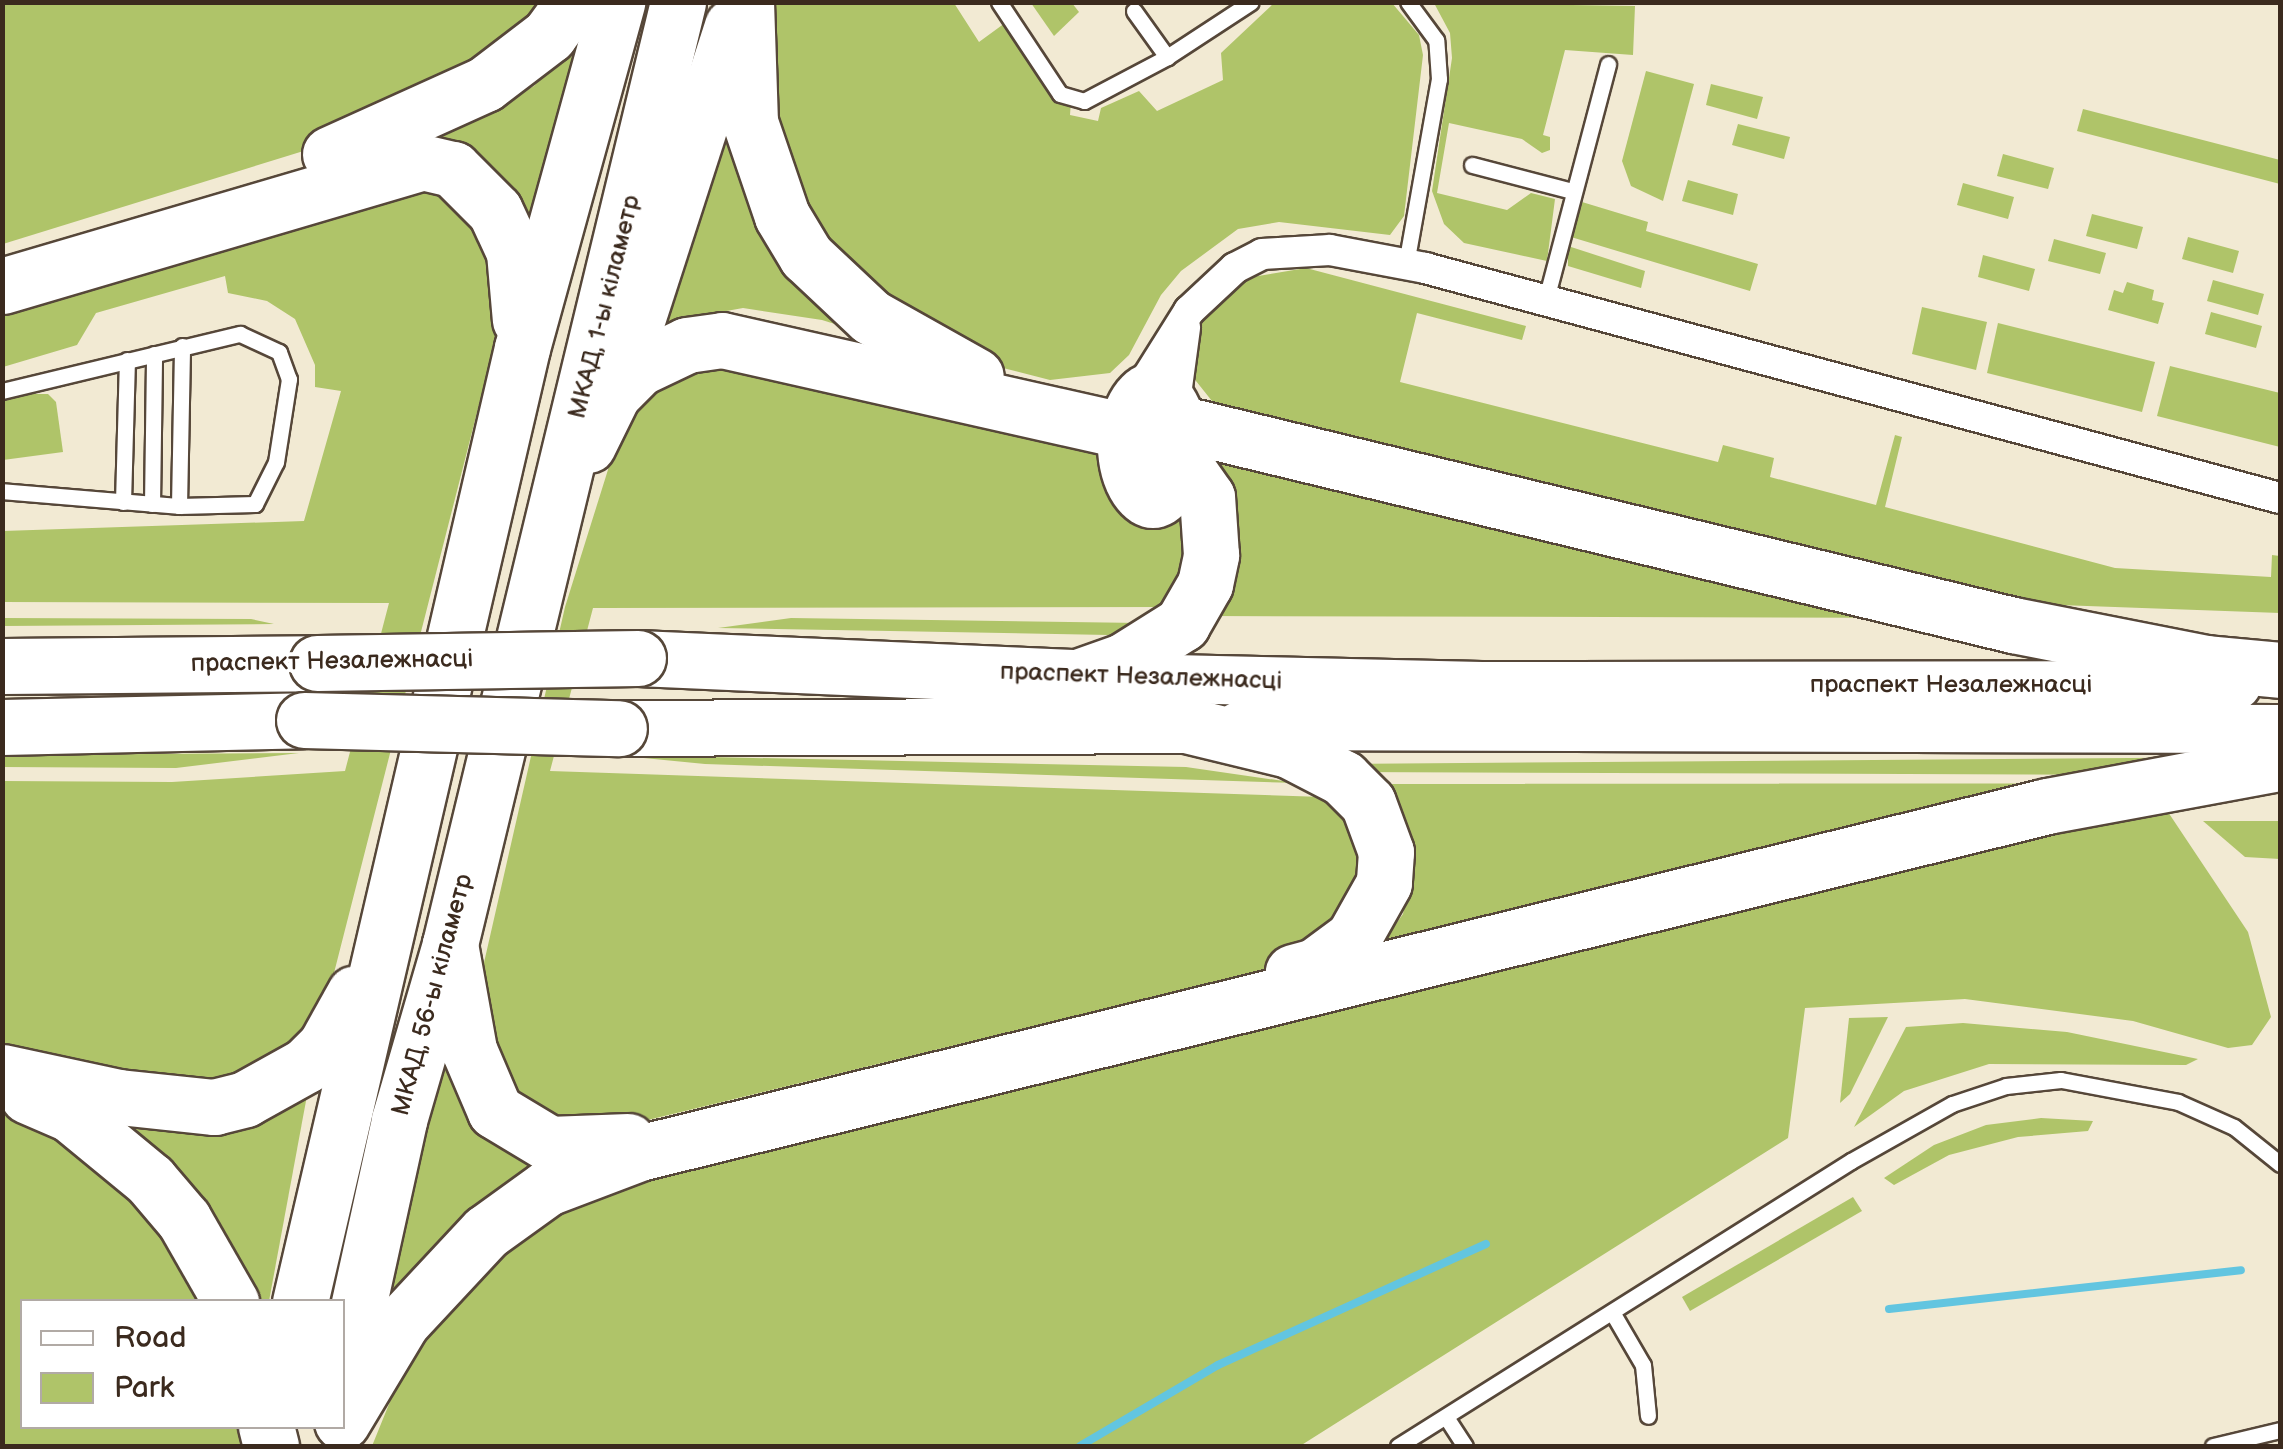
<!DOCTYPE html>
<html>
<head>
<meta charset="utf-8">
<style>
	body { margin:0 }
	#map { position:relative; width:2283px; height:1449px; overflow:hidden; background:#f2ead3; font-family:"Balsamiq Sans",sans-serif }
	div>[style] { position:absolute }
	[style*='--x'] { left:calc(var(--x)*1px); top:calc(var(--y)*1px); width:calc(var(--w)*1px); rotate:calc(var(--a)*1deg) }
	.green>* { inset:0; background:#afc469 }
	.stream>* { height:8px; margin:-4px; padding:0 4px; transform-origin:4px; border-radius:4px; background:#62c5e0 }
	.roads { filter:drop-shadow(2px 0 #564739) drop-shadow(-2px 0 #564739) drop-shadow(0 2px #564739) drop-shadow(0 -2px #564739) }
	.lane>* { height:15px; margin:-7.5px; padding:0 7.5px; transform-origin:7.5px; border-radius:7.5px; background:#fff }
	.street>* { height:30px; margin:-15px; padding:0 15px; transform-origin:15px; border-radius:15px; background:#fff }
	.primary>* { height:48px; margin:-24px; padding:0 24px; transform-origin:24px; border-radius:24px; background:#fff }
	.highway>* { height:55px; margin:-27.5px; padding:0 27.5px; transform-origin:27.5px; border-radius:27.5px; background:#fff }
	.highway>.ring { margin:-27.5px; padding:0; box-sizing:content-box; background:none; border:55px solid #fff; border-radius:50% }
	.bridges { filter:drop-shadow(2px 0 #564739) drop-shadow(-2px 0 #564739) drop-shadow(0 2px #564739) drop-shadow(0 -2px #564739) }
	.highway-bridge>* { height:55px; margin:-27.5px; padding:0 27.5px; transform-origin:27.5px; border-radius:27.5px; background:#fff }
	span { translate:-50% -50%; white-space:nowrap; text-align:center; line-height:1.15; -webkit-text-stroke:8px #fff; paint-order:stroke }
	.street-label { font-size:25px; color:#3b2a1e }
	.frame { position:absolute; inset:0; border:5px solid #3b2a1e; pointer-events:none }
	.legend { position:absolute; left:20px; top:1299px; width:325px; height:130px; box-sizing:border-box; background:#fff; border:2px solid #b1aaa5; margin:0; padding:12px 18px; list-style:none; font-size:30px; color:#3b2a1e }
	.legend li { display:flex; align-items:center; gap:20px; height:50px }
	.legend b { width:50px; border:2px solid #b1aaa5 }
</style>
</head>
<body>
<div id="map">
	<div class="green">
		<div style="clip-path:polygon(3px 3px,551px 3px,495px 58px,323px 145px,3px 244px)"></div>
		<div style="clip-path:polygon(758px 3px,954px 3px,979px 42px,1005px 23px,1071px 101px,1070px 115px,1098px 121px,1101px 108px,1139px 91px,1157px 111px,1223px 80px,1221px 53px,1274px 3px,1392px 3px,1419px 35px,1423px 55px,1404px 216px,1390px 235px,1279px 222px,1238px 229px,1181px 271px,1161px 295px,1129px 355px,1110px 373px,1050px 380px,1003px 368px,931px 338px,883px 306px,790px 200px)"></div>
		<div style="clip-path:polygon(1031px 3px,1072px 3px,1079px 12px,1054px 36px)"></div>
		<div style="clip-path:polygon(1434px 3px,1635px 6px,1633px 55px,1565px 50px,1543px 135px,1550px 137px,1550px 150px,1542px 153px,1522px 139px,1449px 123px,1437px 193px,1507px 210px,1531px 193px,1555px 199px,1547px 261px,1464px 243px,1444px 224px,1432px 191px,1452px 58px,1450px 33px)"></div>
		<div style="clip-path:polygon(591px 21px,530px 244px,429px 144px,534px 86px)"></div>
		<div style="clip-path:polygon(1646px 71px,1694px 84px,1663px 201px,1631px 186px,1622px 161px)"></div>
		<div style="clip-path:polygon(1711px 84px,1763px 97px,1757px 119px,1706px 105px)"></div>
		<div style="clip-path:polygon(728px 93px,873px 336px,822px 320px,743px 308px,682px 319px,643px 344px)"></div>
		<div style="clip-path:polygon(2083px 109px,2280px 160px,2280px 184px,2077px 131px)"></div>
		<div style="clip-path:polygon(1738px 124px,1790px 137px,1784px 159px,1732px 145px)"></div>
		<div style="clip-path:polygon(2003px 154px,2054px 168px,2048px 189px,1997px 176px)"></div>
		<div style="clip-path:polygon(423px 179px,490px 228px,497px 334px,322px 1020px,231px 1092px,3px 1049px,3px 781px,172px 782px,345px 771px,389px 603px,3px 602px,3px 531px,304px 521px,341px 391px,315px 387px,315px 365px,295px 319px,267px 301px,228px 293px,225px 276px,96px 313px,77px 345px,3px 367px,3px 301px)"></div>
		<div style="clip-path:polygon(1688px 180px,1738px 194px,1733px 215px,1682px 201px)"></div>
		<div style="clip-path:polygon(1963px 183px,2014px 197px,2008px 219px,1957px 205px)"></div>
		<div style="clip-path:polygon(1582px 202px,1648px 222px,1646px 231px,1758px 264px,1750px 291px,1571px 237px)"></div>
		<div style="clip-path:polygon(2092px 214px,2143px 227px,2137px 249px,2086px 236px)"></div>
		<div style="clip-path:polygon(2188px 237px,2239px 251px,2233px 273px,2182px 259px)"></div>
		<div style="clip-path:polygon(2054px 239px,2106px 253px,2100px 274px,2048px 261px)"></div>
		<div style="clip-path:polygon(1568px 246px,1645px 271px,1641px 288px,1568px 266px)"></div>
		<div style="clip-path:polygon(1983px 255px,2035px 269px,2029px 291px,1978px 277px)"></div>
		<div style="clip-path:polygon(1306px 268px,1526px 326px,1522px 340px,1417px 313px,1400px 382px,1718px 462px,1723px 445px,1774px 458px,1770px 477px,1876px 505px,1895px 435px,1902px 437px,1885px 507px,2115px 568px,2271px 577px,2272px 555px,2280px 556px,2280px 613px,2008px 603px,1220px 411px,1188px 371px,1194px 334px,1208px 311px,1252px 277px)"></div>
		<div style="clip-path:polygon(2213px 280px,2264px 294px,2258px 315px,2207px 301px)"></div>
		<div style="clip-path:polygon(2127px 282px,2154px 290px,2152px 300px,2164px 303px,2158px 324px,2108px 310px,2114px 290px,2123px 293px)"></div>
		<div style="clip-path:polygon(1922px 307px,1987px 322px,1976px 370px,1912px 354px)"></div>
		<div style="clip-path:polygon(2211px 312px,2262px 326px,2256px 348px,2205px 334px)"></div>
		<div style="clip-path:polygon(1998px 323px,2155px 362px,2142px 412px,1987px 373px)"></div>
		<div style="clip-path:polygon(710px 354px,1147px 450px,1165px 463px,1197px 548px,1165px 607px,593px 608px,550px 771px,1323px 797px,1352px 827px,1371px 880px,1292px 963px,615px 1128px,527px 1115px,473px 1011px,565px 607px,622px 425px,634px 403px)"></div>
		<div style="clip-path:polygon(2170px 366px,2280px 393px,2280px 447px,2157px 416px)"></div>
		<div style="clip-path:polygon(22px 394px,48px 394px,56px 402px,63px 452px,3px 460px,3px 400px)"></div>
		<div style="clip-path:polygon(1203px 449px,1947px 618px,1207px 616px)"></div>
		<div style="clip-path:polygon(3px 618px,251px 619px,274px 624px,3px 626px)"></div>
		<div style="clip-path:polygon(791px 618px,1141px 623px,1109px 635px,718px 628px)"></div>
		<div style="clip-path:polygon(299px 753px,176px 768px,2px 767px,3px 755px)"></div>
		<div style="clip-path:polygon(613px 755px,1186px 767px,1297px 783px,705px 764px)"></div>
		<div style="clip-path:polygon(2259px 757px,2149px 775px,1350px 772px,1337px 764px)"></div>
		<div style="clip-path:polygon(2144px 783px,1373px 956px,1403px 914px,1407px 891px,1364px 784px)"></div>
		<div style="clip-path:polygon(2156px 794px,2248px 932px,2271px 1017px,2252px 1045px,2228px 1048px,2133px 1021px,1965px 999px,1805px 1008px,1788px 1138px,1300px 1446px,372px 1446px,430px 1303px,548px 1204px)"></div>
		<div style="clip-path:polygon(2203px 821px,2280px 821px,2280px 859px,2245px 857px)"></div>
		<div style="clip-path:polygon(1888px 1017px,1850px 1094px,1840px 1103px,1849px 1018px)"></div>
		<div style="clip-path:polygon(1963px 1023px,2067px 1032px,2198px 1059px,2186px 1065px,1989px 1064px,1904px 1091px,1854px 1127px,1906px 1027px)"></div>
		<div style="clip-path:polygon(446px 1050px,450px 1080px,475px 1118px,559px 1167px,377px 1327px)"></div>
		<div style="clip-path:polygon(308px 1090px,269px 1301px,250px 1301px,103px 1117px)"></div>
		<div style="clip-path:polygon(2px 1092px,104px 1154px,217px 1301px,22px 1302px,22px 1426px,248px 1427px,247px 1446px,3px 1446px)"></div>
		<div style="clip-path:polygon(2041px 1118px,2093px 1121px,2088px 1131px,2018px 1137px,1949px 1155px,1894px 1185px,1884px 1178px,1934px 1145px,1986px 1125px)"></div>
		<div style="clip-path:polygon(1853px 1197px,1862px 1211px,1690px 1311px,1682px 1297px)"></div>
	</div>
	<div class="stream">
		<div style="--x:1889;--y:1309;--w:354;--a:-6.3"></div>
		<div style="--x:1080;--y:1446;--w:160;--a:-30.4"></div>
		<div style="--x:1218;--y:1365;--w:294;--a:-24.3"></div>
	</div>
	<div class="roads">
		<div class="lane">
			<div style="--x:999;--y:2;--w:110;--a:56.5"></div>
			<div style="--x:1060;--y:94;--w:25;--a:16"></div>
			<div style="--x:1084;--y:101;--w:94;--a:-27.9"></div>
			<div style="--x:1134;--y:11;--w:57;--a:54.3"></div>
			<div style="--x:1167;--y:57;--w:100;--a:-33.2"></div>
			<div style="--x:1472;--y:165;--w:103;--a:14.6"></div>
			<div style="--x:1406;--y:264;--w:188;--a:-79.9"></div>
			<div style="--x:1439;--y:79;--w:39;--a:-94"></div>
			<div style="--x:1436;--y:40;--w:47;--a:-126.4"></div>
			<div style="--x:1545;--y:303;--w:247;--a:-75.2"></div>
			<div style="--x:2;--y:391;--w:245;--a:-13.5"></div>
			<div style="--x:240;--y:334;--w:43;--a:24.8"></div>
			<div style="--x:279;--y:352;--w:29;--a:70"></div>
			<div style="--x:289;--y:379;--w:84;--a:98.9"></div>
			<div style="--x:276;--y:462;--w:47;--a:116.6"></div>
			<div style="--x:255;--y:504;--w:76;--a:178.5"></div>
			<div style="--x:179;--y:506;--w:178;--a:-175.2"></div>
			<div style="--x:123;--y:502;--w:142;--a:-88.4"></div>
			<div style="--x:152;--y:504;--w:150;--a:-89.2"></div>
			<div style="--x:179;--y:506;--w:160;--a:-88.9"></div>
			<div style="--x:1612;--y:1312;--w:61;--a:59.7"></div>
			<div style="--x:1643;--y:1365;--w:51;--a:84.4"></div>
			<div style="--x:1446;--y:1417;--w:35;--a:57"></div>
			<div style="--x:1398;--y:1446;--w:535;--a:-32.18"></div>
			<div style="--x:1851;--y:1161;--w:116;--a:-29.4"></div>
			<div style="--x:1952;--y:1104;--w:57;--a:-18.4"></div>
			<div style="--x:2006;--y:1086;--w:55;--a:-6.2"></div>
			<div style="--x:2061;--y:1080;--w:119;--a:10.6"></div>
			<div style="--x:2178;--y:1102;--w:61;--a:24.1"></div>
			<div style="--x:2234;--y:1127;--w:59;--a:38.8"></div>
			<div style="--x:2213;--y:1446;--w:69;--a:-13.4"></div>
		</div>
		<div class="street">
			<div style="--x:1137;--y:394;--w:98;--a:-57.9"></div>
			<div style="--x:1189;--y:311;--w:63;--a:-43.1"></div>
			<div style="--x:1235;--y:268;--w:30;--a:-27"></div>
			<div style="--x:1262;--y:254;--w:68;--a:-3.4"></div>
			<div style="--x:1330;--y:250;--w:97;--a:10.7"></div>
			<div style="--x:1425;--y:268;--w:885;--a:15.06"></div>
			<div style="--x:1175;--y:402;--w:75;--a:-82.3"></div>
		</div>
		<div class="primary">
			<div style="--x:1084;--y:677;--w:398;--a:1.3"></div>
			<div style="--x:1482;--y:686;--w:755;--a:-0.08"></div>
			<div style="--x:1239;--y:726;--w:1041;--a:0.17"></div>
		</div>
		<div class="highway">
			<div style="--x:746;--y:2;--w:120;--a:88.1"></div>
			<div style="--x:750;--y:122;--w:99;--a:71.2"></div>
			<div style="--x:782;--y:216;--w:47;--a:59"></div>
			<div style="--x:806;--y:256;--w:89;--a:43.2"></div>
			<div style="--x:871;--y:317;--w:120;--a:29.3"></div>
			<div style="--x:330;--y:154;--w:170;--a:-24.3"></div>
			<div style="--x:485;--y:84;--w:81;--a:-37.4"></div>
			<div style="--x:549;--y:35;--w:41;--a:-54"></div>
			<div style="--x:2;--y:286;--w:438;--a:-16.4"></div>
			<div style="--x:422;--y:162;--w:32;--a:13"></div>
			<div style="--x:453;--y:169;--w:59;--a:45"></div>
			<div style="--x:495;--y:211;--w:45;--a:65.1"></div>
			<div style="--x:514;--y:252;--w:68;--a:85"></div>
			<div style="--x:628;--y:348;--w:338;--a:-72.1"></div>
			<div class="ring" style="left:1125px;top:390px;width:-1px;height:-1px"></div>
			<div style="--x:1178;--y:423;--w:859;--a:13.6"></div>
			<div style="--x:2013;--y:625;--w:198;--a:11.1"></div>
			<div style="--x:2207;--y:663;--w:73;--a:5.5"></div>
			<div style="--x:588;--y:445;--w:57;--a:-63.9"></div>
			<div style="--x:613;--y:394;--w:37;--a:-45"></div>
			<div style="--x:639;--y:368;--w:53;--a:-25.6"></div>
			<div style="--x:687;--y:345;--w:35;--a:-8"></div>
			<div style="--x:722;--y:340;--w:417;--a:12.7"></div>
			<div style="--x:638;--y:658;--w:440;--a:2.5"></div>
			<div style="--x:1078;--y:677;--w:48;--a:-19.6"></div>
			<div style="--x:1123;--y:661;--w:70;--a:-32.1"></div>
			<div style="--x:1182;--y:624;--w:46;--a:-60.1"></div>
			<div style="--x:1205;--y:584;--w:30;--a:-78"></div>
			<div style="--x:1211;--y:555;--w:58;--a:-93.9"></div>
			<div style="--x:1207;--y:497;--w:70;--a:-125.1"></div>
			<div style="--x:2;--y:666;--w:315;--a:-0.5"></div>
			<div style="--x:2;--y:727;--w:302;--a:-1.3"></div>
			<div style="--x:619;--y:728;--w:567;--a:-0.3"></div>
			<div style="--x:1186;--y:725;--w:106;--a:13.6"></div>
			<div style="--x:1289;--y:750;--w:61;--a:27.4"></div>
			<div style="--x:1343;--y:778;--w:35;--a:45"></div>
			<div style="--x:1368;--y:803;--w:52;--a:69.8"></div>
			<div style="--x:1386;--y:852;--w:31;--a:94"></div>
			<div style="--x:1384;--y:883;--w:63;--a:119.4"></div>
			<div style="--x:1353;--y:938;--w:47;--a:143.6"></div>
			<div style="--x:1315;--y:966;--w:23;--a:165"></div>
			<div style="--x:450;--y:944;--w:108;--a:79.8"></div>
			<div style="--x:469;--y:1050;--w:66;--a:66.9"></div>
			<div style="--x:495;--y:1111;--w:64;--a:31"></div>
			<div style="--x:550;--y:1144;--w:78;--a:-2.2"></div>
			<div style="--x:2;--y:1072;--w:120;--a:12.1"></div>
			<div style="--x:119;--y:1097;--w:96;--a:6"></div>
			<div style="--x:214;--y:1107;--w:32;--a:-14"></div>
			<div style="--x:245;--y:1099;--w:70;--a:-29.1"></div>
			<div style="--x:306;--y:1065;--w:27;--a:-45"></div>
			<div style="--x:325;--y:1046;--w:60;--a:-60.9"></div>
			<div style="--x:28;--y:1096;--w:46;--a:23.2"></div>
			<div style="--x:70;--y:1114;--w:104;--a:39.5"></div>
			<div style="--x:150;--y:1180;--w:52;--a:49.6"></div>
			<div style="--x:184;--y:1220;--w:95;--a:60.2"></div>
			<div style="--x:300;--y:1302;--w:979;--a:-76.9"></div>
			<div style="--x:522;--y:348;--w:359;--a:-74.6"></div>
			<div style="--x:342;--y:1380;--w:266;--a:-77.6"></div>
			<div style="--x:399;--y:1120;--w:183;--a:-73.8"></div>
			<div style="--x:450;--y:944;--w:969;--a:-76.39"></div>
			<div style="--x:342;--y:1422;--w:117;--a:-59"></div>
			<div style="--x:402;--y:1322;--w:123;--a:-47"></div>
			<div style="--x:486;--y:1232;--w:75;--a:-35.8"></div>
			<div style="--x:547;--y:1188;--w:98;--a:-20.8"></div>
			<div style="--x:639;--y:1153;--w:1450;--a:-13.84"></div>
			<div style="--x:2047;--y:806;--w:237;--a:-10.5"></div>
			<div style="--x:266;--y:1426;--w:21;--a:76"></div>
		</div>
	</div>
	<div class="bridges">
		<div class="highway-bridge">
			<div style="--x:317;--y:663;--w:321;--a:-0.9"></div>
			<div style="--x:304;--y:720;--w:315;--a:1.5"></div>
		</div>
	</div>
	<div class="street-label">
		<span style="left:605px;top:307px;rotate:-76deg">МКАД, 1-ы кіламетр</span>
		<span style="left:332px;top:662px;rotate:-1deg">праспект Незалежнасці</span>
		<span style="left:1141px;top:677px;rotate:2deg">праспект Незалежнасці</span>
		<span style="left:1951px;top:685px">праспект Незалежнасці</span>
		<span style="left:433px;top:995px;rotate:-75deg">МКАД, 56-ы кіламетр</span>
	</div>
	<div class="frame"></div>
	<ul class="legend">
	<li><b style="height:12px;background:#fff"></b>Road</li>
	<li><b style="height:28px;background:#afc469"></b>Park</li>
	</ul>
</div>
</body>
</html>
